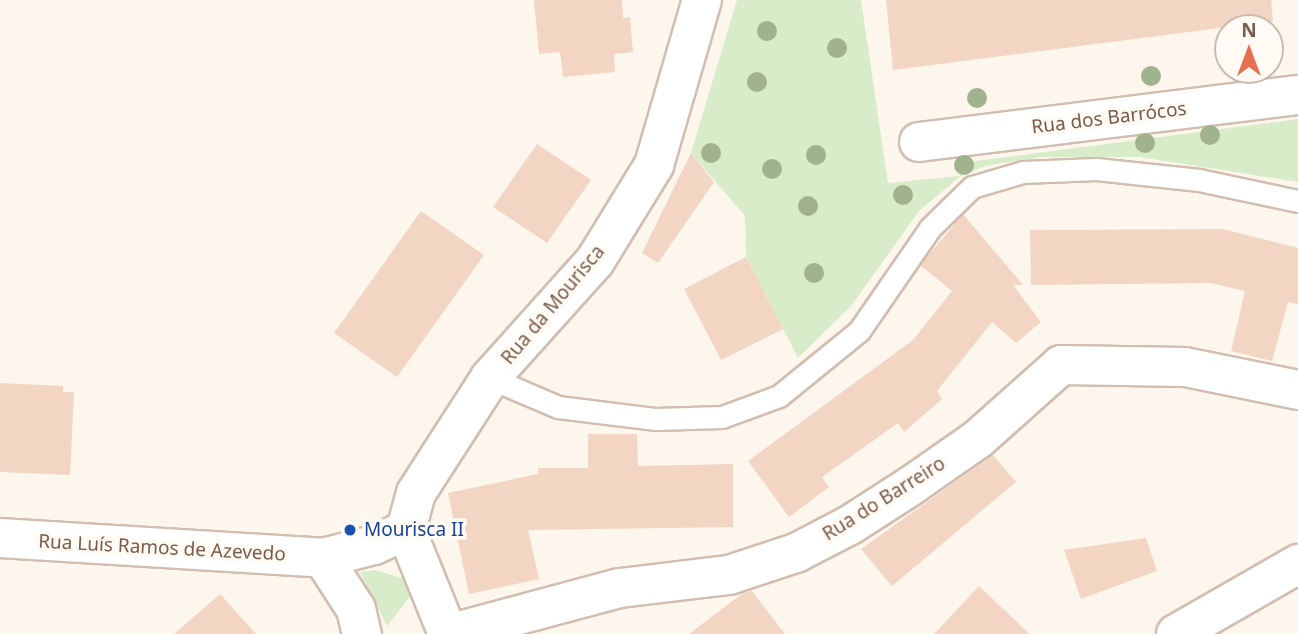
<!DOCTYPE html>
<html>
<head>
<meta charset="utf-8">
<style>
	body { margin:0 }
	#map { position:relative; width:1298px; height:634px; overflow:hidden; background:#fdf6ec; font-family:"Noto Sans",sans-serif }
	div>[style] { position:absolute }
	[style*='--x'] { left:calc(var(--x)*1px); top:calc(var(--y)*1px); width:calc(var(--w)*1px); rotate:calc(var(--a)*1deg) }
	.green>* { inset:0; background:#d8ecc9 }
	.building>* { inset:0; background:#f3d5c3 }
	.roads { filter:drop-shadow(2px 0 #d1beb0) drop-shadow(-2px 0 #d1beb0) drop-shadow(0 2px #d1beb0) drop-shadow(0 -2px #d1beb0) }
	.service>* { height:21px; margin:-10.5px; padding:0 10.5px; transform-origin:10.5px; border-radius:10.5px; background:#fff }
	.minor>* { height:38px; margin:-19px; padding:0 19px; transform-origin:19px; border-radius:19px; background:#fff }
	.secondary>* { height:38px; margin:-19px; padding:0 19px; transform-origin:19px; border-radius:19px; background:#fff }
	.trees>* { width:20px; height:20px; margin:-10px; border-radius:50%; background:#a0b28e }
	.dots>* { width:19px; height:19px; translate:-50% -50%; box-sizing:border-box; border:4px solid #fffaf3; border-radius:50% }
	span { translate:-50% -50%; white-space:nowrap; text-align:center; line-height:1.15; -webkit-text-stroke:7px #fffaf3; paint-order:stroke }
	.street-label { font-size:19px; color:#7a5c4d }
	.transit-label { font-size:19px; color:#164399 }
	.left { translate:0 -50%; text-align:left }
	.north { position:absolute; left:1214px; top:14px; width:70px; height:70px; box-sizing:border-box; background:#fffaf3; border:2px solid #cabbb1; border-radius:50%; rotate:0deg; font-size:19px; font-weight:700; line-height:28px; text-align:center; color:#7a5c4d }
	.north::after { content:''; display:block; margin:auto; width:24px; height:32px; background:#e76f51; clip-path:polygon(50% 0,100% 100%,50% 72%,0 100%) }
</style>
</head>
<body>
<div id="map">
	<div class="green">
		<div style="clip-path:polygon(737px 0,861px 0,888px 183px,960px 176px,960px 163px,1298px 119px,1298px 182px,1140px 157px,1040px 157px,985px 166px,961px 176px,920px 210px,851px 306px,798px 358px,746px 257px,745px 216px,691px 153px)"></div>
		<div style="clip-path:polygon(375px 570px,405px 579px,412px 594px,387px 626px,360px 572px)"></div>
	</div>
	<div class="building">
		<div style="clip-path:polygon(534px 0,622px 0,623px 18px,630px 17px,633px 52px,614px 54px,615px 72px,563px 77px,560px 52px,539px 54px)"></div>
		<div style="clip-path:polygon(886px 0,1271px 0,1273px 21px,893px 70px)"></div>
		<div style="clip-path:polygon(537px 144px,591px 180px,547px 243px,493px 207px)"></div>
		<div style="clip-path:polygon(691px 153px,714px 182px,658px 263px,642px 253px)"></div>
		<div style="clip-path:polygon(421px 211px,484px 255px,397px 377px,334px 333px)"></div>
		<div style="clip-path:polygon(963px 214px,1023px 285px,1013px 285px,1041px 322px,1016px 343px,992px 322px,937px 391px,942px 399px,904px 432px,898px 423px,822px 477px,829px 487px,789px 517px,748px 461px,913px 340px,952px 291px,920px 265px)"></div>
		<div style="clip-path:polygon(1222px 229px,1298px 248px,1298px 304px,1288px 302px,1272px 361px,1231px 351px,1245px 291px,1211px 283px,1031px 285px,1030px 230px)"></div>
		<div style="clip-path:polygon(746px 257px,783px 329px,721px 360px,684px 289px)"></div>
		<div style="clip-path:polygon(0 383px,63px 386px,63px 392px,74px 392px,70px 475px,0 472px)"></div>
		<div style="clip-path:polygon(588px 434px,637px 434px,638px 466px,733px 464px,733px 527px,528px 530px,539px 579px,469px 594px,448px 493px,538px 474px,538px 468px,588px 468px)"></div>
		<div style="clip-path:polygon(993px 455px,1016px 482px,892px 586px,861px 549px)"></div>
		<div style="clip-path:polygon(1146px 538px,1157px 571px,1081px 599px,1064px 550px)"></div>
		<div style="clip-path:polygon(979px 586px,1016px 621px,1029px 634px,934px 634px)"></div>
		<div style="clip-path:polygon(752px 591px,785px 634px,689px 634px,743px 593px)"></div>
		<div style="clip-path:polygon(220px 594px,256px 634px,174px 634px)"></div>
	</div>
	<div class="roads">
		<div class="service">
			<div style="--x:490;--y:378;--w:74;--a:23.1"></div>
			<div style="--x:558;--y:407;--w:99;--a:7"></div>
			<div style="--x:656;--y:419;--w:66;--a:-1.7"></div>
			<div style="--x:722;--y:417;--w:61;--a:-20.2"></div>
			<div style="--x:779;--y:396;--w:103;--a:-39.1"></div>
			<div style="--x:859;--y:331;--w:125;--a:-55.4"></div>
			<div style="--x:930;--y:228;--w:59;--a:-44.3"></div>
			<div style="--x:972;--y:187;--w:53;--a:-16.4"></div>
			<div style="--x:1023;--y:172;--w:73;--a:-2.4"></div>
			<div style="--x:1096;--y:169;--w:104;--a:6.1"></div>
			<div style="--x:1199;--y:180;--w:101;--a:12"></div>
		</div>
		<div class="minor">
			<div style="--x:919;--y:142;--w:382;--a:-7.1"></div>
			<div style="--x:406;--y:530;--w:38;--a:-75"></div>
			<div style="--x:416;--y:493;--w:137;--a:-57.2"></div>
			<div style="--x:490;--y:378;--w:157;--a:-48.1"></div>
			<div style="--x:595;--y:261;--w:113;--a:-58.4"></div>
			<div style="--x:654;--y:165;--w:172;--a:-73.8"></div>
			<div style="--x:406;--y:530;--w:112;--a:68"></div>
			<div style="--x:0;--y:538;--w:324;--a:3.5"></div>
			<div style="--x:323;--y:558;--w:53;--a:-14.3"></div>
			<div style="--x:374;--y:545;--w:35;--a:-25"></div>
			<div style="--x:323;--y:558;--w:61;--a:57.1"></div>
			<div style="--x:356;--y:609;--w:26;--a:77"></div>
			<div style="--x:448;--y:634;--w:178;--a:-15"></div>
			<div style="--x:620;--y:588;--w:110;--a:-6.8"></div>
			<div style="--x:729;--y:575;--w:71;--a:-18.2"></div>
			<div style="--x:796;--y:553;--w:61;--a:-27.4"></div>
			<div style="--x:850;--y:525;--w:74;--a:-32.8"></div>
			<div style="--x:912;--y:485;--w:80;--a:-34.9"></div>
			<div style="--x:978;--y:439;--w:111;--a:-41.7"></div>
			<div style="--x:1061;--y:365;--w:124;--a:0.9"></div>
			<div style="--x:1185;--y:367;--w:115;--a:11.5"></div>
		</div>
		<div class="secondary">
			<div style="--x:1176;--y:634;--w:141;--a:-29.8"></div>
		</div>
	</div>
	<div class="trees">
		<div style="left:767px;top:31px"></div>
		<div style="left:837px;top:48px"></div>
		<div style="left:1151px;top:76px"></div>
		<div style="left:757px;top:82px"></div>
		<div style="left:977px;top:98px"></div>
		<div style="left:1210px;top:135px"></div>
		<div style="left:1145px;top:143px"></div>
		<div style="left:711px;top:153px"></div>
		<div style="left:816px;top:155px"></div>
		<div style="left:964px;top:165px"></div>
		<div style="left:772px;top:169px"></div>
		<div style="left:903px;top:195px"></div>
		<div style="left:808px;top:206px"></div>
		<div style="left:814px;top:273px"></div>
	</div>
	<div class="dots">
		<div style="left:350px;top:530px;background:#1a4fb4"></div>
	</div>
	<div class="street-label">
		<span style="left:1109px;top:118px;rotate:-7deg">Rua dos Barrócos</span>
		<span style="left:553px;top:305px;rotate:-50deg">Rua da Mourisca</span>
		<span style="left:884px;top:499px;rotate:-32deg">Rua do Barreiro</span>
		<span style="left:162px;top:548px;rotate:3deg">Rua Luís Ramos de Azevedo</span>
	</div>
	<div class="transit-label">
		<span class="left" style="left:364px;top:530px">Mourisca II</span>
	</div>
	<div class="north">N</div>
</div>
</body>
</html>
